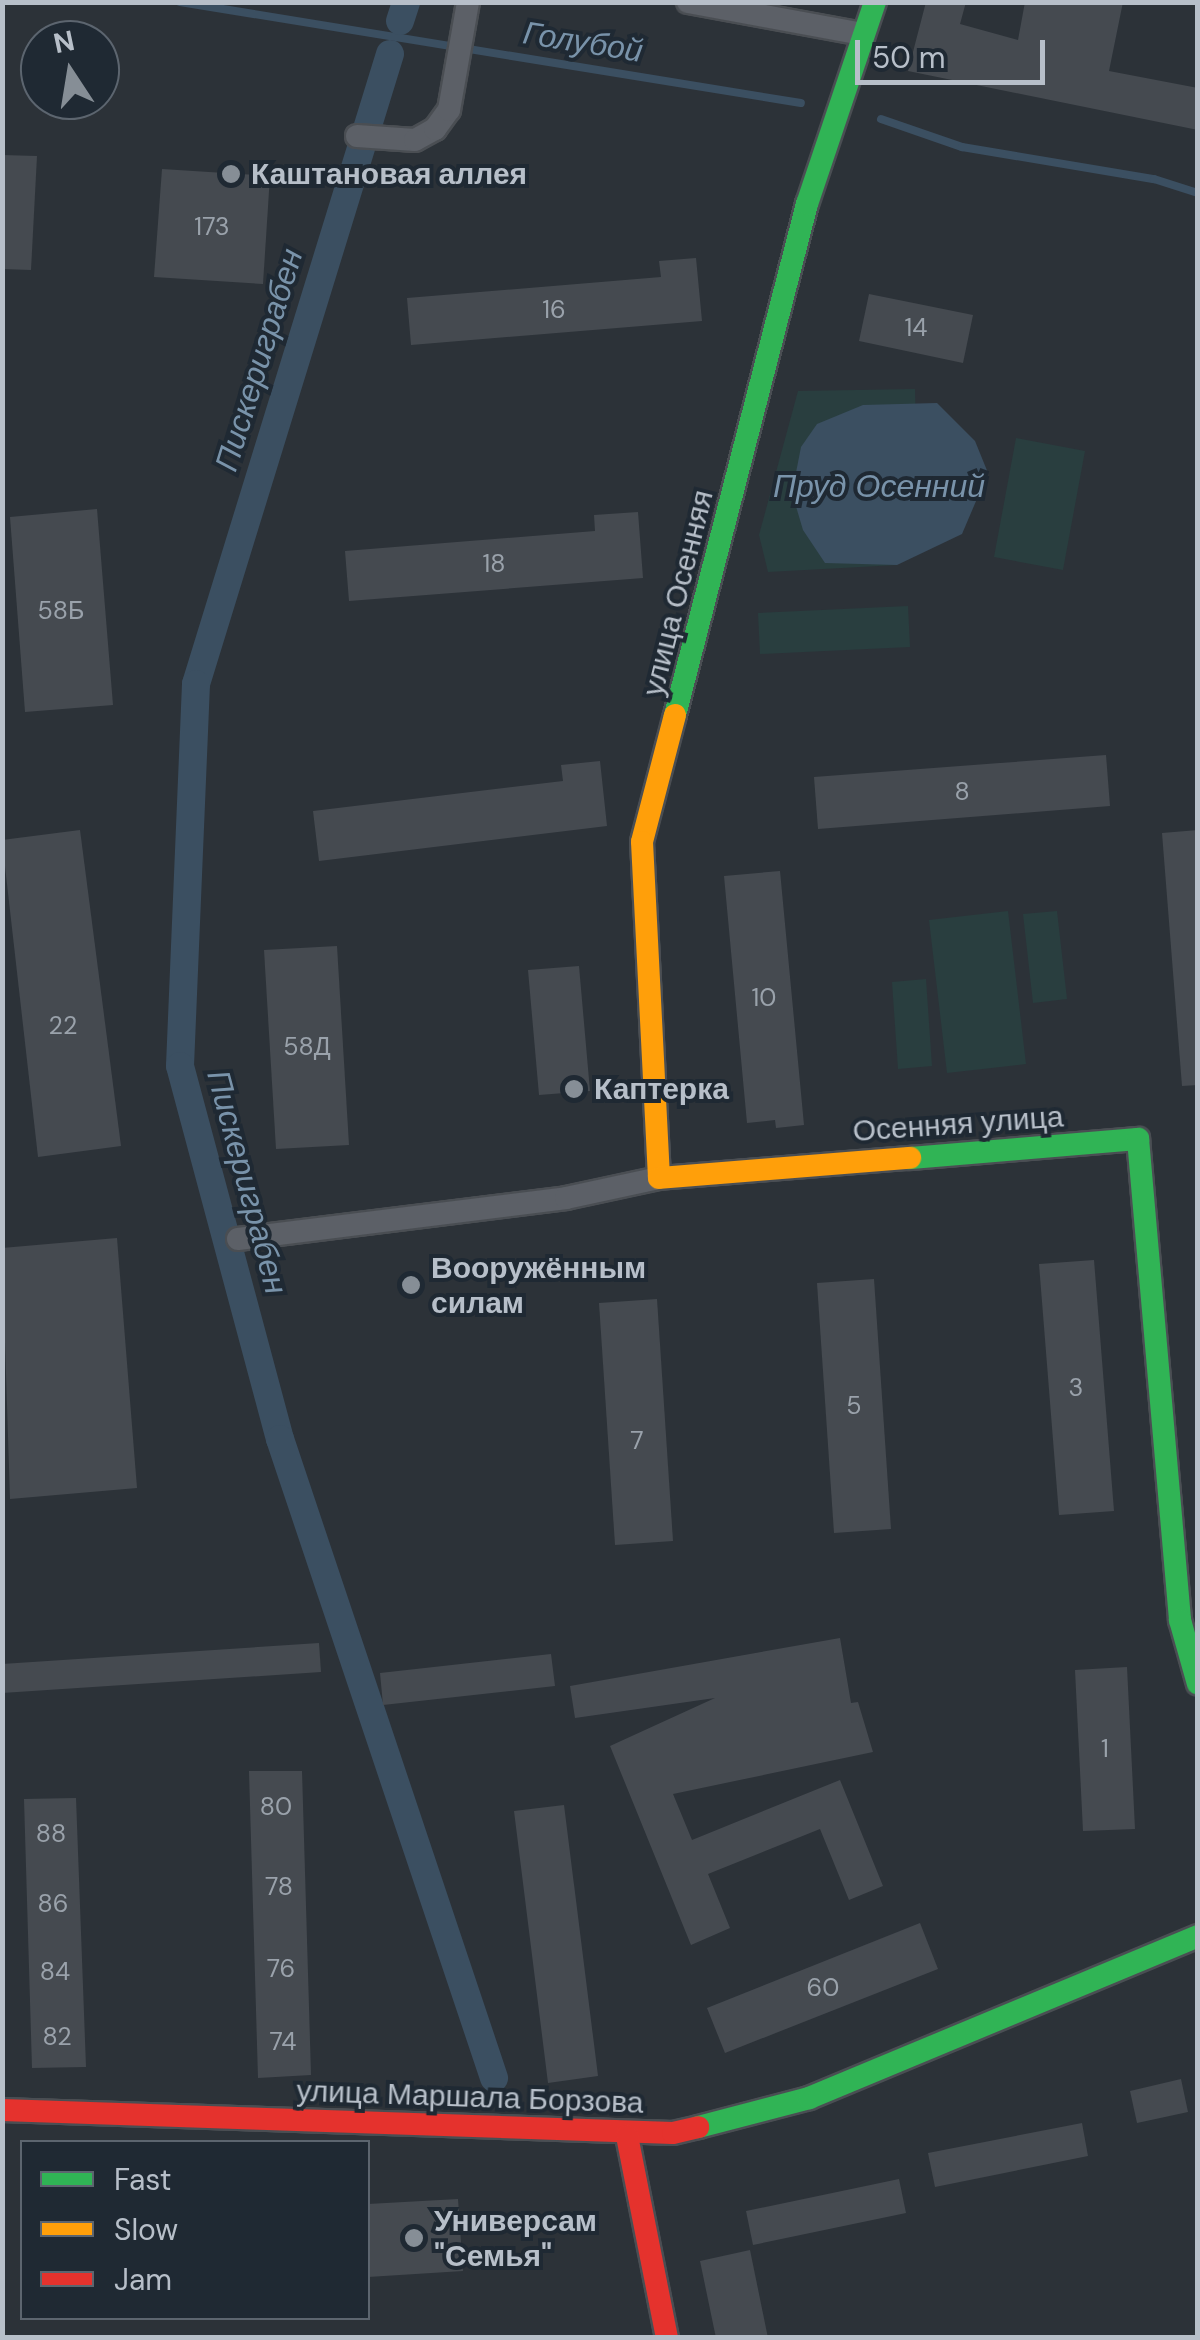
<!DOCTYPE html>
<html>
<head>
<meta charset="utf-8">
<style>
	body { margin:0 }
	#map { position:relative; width:1200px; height:2340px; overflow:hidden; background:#2c3238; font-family:"DM Sans",sans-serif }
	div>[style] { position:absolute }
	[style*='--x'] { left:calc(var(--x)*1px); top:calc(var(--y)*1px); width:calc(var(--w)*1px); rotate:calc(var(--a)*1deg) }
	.green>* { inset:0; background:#293e3f }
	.water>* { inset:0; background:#3b4f61 }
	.stream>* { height:8px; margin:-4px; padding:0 4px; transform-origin:4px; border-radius:4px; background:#3b4f61 }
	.canal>* { height:28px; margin:-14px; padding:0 14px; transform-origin:14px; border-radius:14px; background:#3b4f61 }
	.building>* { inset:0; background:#454a50 }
	.roads { filter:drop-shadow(2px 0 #4a4e53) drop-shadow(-2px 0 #4a4e53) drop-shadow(0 2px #4a4e53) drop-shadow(0 -2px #4a4e53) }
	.street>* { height:22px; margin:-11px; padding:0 11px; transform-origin:11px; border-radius:11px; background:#5c6067 }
	.fast>* { height:22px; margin:-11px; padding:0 11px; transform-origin:11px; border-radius:11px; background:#30b455 }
	.slow>* { height:22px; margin:-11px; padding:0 11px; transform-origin:11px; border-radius:11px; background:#ff9f0a }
	.jam>* { height:22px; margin:-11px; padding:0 11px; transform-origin:11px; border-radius:11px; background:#e5322d }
	.dots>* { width:28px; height:28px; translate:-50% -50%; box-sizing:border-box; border:5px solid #1f2933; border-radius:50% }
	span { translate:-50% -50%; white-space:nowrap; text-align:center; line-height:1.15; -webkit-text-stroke:8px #1f2933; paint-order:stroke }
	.number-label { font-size:25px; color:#9aa2ab }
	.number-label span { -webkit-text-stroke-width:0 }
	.poi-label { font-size:30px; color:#b7bfc9; font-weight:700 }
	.left { translate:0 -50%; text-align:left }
	.street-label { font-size:30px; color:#b7bfc9 }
	.water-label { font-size:32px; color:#7993aa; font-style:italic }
	.frame { position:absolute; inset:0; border:5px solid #b7bfc9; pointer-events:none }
	.legend { position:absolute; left:20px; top:2140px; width:350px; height:180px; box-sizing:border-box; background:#1f2933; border:2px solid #5c656f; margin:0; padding:12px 18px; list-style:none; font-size:30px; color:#b7bfc9 }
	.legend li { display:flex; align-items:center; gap:20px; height:50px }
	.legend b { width:50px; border:2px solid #5c656f }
	.north { position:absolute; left:20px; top:20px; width:100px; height:100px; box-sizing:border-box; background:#1f2933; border:2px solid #5c656f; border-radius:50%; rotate:348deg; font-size:28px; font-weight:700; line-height:40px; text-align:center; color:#b7bfc9 }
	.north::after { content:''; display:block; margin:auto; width:35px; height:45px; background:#868e96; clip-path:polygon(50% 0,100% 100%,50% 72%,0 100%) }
	.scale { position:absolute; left:855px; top:40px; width:190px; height:45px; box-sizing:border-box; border:5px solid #b7bfc9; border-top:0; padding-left:12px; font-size:30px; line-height:35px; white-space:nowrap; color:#b7bfc9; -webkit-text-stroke:8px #1f2933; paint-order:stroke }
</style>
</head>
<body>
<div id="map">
	<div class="green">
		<div style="clip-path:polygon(915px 389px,917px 473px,897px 565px,768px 572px,759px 535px,798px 391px)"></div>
		<div style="clip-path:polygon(1016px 438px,1085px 451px,1063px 570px,994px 557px)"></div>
		<div style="clip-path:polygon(908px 606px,910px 647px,760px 654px,758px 613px)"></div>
		<div style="clip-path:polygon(1008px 911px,1026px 1064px,947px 1073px,929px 920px)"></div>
		<div style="clip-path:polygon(1057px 911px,1067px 999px,1033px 1003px,1023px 914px)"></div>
		<div style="clip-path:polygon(926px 979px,932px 1066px,898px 1069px,892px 982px)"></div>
	</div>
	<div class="water">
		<div style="clip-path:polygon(937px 403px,975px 441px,988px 473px,962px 534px,897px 565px,825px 563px,803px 530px,792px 493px,801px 447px,817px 424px,863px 405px)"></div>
	</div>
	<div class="stream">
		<div style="--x:180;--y:2;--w:629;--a:9.24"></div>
		<div style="--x:881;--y:119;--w:86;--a:19.1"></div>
		<div style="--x:962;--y:147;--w:195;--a:9.5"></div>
		<div style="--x:1154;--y:179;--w:46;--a:17.7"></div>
	</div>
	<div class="canal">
		<div style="--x:400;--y:21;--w:20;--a:-72"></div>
		<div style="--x:390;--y:54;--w:659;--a:107.12"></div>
		<div style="--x:196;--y:684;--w:382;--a:92.4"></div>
		<div style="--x:180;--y:1066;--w:386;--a:75"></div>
		<div style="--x:280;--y:1439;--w:674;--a:71.48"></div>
	</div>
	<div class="building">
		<div style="clip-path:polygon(926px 2px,966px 2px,960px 24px,1018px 40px,1025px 2px,1123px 2px,1109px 71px,1198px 88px,1198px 130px,908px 71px)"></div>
		<div style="clip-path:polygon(2px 155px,37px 156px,31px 270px,2px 269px)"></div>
		<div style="clip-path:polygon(162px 169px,270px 176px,263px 284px,154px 277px)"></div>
		<div style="clip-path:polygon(696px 258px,702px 321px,411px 345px,407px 298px,661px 277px,659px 261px)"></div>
		<div style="clip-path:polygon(869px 294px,973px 315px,963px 363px,859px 341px)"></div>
		<div style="clip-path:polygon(97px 509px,113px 705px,25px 712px,10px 517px)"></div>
		<div style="clip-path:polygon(638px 512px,643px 578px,349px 601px,345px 551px,595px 531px,594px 515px)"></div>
		<div style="clip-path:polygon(1106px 755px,1110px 806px,818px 829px,814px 777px)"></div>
		<div style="clip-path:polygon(600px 761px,607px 826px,319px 861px,313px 811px,563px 781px,561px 765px)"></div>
		<div style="clip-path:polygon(80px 830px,121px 1146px,38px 1157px,2px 840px)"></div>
		<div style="clip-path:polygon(1198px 830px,1198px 1085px,1182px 1086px,1162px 833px)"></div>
		<div style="clip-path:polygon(780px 871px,804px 1125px,776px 1128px,775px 1120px,747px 1123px,724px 876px)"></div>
		<div style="clip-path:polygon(337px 946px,349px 1145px,276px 1149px,264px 950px)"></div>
		<div style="clip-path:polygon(579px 966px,590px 1091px,539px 1095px,528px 970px)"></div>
		<div style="clip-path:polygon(117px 1238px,137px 1488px,10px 1499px,2px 1248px)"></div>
		<div style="clip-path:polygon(1094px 1260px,1114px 1511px,1059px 1515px,1039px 1264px)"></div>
		<div style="clip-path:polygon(874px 1279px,891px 1529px,834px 1533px,817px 1283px)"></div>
		<div style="clip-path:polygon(657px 1299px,673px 1541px,615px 1545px,599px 1303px)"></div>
		<div style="clip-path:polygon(840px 1638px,851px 1703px,858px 1702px,873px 1752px,673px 1794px,692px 1840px,840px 1780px,883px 1886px,849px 1900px,820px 1829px,708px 1874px,730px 1928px,691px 1945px,610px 1746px,715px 1698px,575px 1718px,570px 1686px)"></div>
		<div style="clip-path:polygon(319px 1643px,321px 1672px,2px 1693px,2px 1664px)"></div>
		<div style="clip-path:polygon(551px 1654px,555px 1686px,383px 1705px,380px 1673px)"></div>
		<div style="clip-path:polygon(1127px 1667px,1135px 1829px,1083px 1831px,1075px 1670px)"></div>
		<div style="clip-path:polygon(249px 1771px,302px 1771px,311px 2075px,258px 2078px)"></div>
		<div style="clip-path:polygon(76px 1798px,86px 2067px,32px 2068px,24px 1799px)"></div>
		<div style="clip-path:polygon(564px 1805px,598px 2076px,548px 2083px,514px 1811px)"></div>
		<div style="clip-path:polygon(920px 1923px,938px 1969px,725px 2053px,707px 2008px)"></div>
		<div style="clip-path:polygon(1181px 2079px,1188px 2112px,1137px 2123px,1130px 2091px)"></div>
		<div style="clip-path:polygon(1082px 2123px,1088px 2156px,935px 2187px,928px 2153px)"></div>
		<div style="clip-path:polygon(899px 2179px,906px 2213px,753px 2245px,746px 2211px)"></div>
		<div style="clip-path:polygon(458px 2199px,463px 2271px,368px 2277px,368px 2204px)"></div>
		<div style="clip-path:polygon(750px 2250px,768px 2338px,716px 2338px,700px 2261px)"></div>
	</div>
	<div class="roads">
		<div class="street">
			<div style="--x:688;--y:2;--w:178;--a:10.4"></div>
			<div style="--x:357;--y:136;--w:58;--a:3.9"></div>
			<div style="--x:415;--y:140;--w:23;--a:-29"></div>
			<div style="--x:435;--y:129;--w:24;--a:-54"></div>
			<div style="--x:449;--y:110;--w:110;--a:-80"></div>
			<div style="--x:238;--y:1239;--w:331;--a:-7.1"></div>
			<div style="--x:566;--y:1198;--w:95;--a:-12.1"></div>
		</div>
		<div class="fast">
			<div style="--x:675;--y:715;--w:528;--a:-75.52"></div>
			<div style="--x:807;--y:204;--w:213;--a:-71.4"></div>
			<div style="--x:910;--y:1158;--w:229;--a:-4.8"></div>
			<div style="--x:1138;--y:1139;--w:483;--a:85"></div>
			<div style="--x:1180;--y:1620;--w:66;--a:74.3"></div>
			<div style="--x:698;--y:2127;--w:115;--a:-14.6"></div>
			<div style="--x:809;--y:2098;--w:421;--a:-22.6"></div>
		</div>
		<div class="slow">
			<div style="--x:675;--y:715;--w:131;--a:104.6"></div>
			<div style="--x:642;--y:842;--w:336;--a:87.1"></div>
			<div style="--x:659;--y:1178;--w:252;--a:-4.6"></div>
		</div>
		<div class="jam">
			<div style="--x:2;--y:2110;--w:671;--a:1.96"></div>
			<div style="--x:673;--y:2133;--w:26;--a:-13"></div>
			<div style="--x:627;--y:2136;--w:206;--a:78.8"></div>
		</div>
	</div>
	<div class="dots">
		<div style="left:231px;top:174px;background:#868e96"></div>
		<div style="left:574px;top:1089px;background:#868e96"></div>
		<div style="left:411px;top:1285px;background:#868e96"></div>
		<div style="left:414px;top:2238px;background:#868e96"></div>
	</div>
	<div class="number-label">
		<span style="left:212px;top:227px">173</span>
		<span style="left:554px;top:310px">16</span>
		<span style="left:916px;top:328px">14</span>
		<span style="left:494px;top:564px">18</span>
		<span style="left:61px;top:611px">58Б</span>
		<span style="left:962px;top:792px">8</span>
		<span style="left:764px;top:998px">10</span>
		<span style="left:63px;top:1026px">22</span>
		<span style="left:307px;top:1047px">58Д</span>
		<span style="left:1076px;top:1388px">3</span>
		<span style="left:854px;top:1406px">5</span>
		<span style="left:637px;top:1441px">7</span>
		<span style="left:1105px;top:1749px">1</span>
		<span style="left:276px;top:1807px">80</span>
		<span style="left:51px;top:1834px">88</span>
		<span style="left:279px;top:1887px">78</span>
		<span style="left:53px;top:1904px">86</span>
		<span style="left:281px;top:1969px">76</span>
		<span style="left:55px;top:1972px">84</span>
		<span style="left:823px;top:1988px">60</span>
		<span style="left:57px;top:2037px">82</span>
		<span style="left:283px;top:2042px">74</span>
	</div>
	<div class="poi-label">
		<span class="left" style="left:251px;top:174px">Каштановая аллея</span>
		<span class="left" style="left:594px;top:1089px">Каптерка</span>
		<span class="left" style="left:431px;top:1285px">Вооружённым<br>силам</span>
		<span class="left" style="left:434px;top:2238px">Универсам<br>"Семья"</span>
	</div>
	<div class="street-label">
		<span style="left:678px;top:593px;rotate:-76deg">улица Осенняя</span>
		<span style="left:958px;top:1124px;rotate:-4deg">Осенняя улица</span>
		<span style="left:470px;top:2097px;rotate:2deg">улица Маршала Борзова</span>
	</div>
	<div class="water-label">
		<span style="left:583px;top:42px;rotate:9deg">Голубой</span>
		<span style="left:259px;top:360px;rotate:-73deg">Пискериграбен</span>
		<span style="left:879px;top:486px">Пруд Осенний</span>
		<span style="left:247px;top:1182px;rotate:75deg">Пискериграбен</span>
	</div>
	<div class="frame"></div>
	<ul class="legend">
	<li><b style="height:12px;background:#30b455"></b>Fast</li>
	<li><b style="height:12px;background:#ff9f0a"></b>Slow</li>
	<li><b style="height:12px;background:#e5322d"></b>Jam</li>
	</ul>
	<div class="north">N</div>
	<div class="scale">50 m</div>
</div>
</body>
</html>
